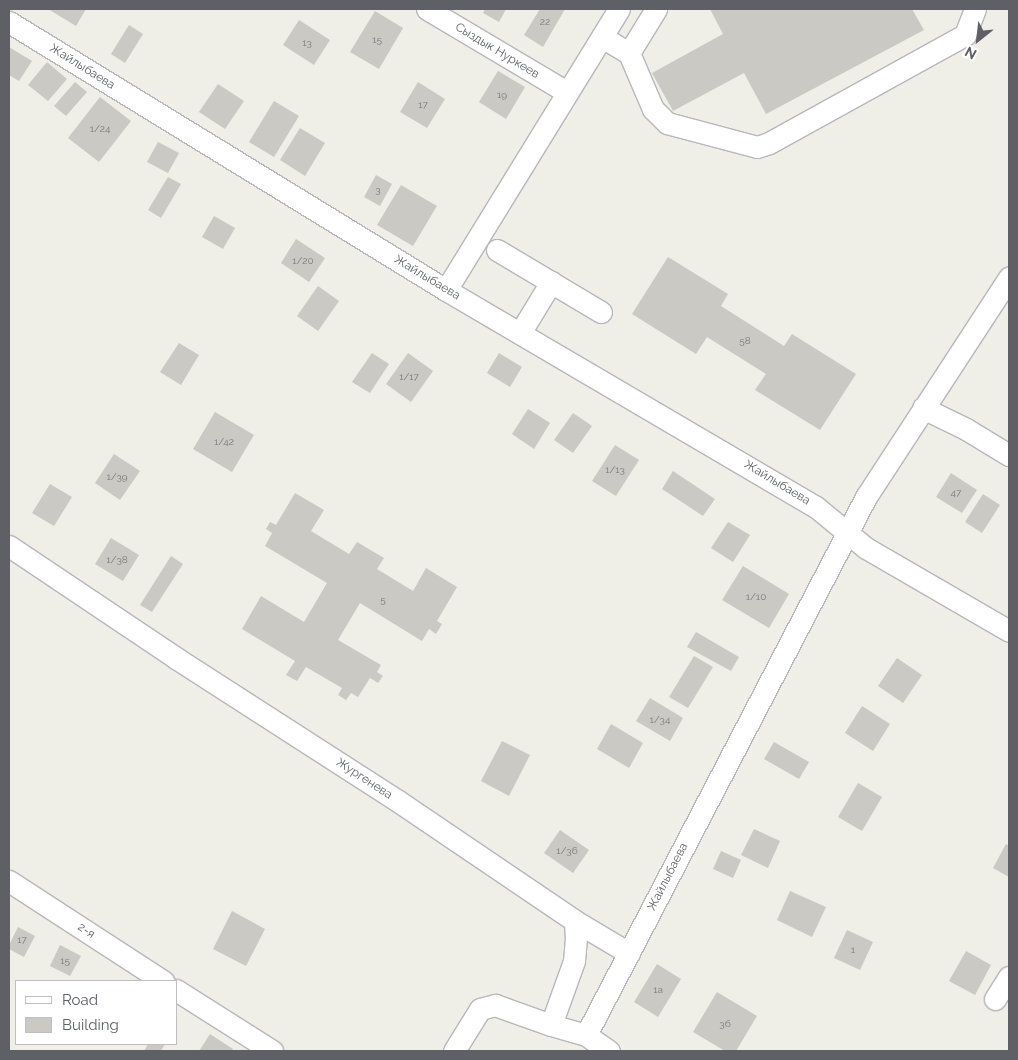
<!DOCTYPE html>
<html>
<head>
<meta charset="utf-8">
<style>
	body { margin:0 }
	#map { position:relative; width:1018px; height:1060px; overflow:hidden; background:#efeee7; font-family:Raleway,sans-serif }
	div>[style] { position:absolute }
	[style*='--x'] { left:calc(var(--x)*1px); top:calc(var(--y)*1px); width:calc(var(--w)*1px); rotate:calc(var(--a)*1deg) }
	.building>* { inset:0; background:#cac9c3 }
	.roads { filter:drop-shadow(1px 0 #b7b7bc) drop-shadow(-1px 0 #b7b7bc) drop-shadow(0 1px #b7b7bc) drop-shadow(0 -1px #b7b7bc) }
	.minor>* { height:21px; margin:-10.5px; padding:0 10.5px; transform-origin:10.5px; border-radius:10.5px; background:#fff }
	span { translate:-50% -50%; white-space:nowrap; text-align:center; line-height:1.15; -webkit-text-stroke:5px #fff; paint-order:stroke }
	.number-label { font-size:10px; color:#797a7c }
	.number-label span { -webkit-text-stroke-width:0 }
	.street-label { font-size:12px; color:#5e6065 }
	.frame { position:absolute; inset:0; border:10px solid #5e6065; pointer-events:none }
	.legend { position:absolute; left:15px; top:980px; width:162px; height:65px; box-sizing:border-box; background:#fff; border:1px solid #bfbfc1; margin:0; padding:6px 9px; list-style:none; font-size:15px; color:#5e6065 }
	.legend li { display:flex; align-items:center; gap:10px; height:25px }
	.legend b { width:25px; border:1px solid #bfbfc1 }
	.north { position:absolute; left:953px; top:15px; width:50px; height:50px; -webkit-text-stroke:4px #fff; paint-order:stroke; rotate:209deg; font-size:14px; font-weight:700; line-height:20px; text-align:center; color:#5e6065 }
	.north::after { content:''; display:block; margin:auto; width:18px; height:22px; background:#5e6065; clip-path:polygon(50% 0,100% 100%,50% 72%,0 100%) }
</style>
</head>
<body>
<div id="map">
	<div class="building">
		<div style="clip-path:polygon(48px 9px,86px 9px,76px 26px)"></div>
		<div style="clip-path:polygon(485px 9px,506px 9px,499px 22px,483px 13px)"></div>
		<div style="clip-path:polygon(540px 9px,565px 9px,543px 47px,524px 35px)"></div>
		<div style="clip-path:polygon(710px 9px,912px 9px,924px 30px,766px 114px,744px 73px,673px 111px,652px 73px,723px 34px)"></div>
		<div style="clip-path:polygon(375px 11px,403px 28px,379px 69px,350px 52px)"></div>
		<div style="clip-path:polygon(299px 20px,330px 40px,314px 65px,283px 45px)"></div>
		<div style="clip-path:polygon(129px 25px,143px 34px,125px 63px,111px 54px)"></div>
		<div style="clip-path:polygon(9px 47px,32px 61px,19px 81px,9px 75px)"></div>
		<div style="clip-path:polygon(47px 62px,67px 79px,48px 101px,28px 85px)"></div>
		<div style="clip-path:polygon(498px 71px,525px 87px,506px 119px,479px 102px)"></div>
		<div style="clip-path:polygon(75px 82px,87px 92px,66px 116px,54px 106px)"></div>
		<div style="clip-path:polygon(418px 82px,445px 99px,427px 128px,400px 112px)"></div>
		<div style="clip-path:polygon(218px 84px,244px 101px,225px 129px,199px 112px)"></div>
		<div style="clip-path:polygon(100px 97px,131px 121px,99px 162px,68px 138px)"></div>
		<div style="clip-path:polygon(274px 101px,299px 116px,274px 157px,249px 142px)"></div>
		<div style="clip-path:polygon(300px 128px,325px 143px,305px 176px,280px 160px)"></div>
		<div style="clip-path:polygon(158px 142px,179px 153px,168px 173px,147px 162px)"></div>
		<div style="clip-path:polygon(376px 175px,392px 184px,380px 206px,364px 197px)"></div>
		<div style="clip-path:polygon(168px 177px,181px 184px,161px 218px,148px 210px)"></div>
		<div style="clip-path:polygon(401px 185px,437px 206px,413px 246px,377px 225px)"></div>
		<div style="clip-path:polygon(214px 216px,235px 228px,223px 249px,202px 237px)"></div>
		<div style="clip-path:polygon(296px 239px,325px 258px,309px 282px,281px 263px)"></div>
		<div style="clip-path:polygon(668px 257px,728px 294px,721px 306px,784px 346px,792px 334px,856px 374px,820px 430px,755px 390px,766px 374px,707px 337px,696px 354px,632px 314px)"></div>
		<div style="clip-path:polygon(318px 286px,339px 301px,318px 331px,297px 316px)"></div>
		<div style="clip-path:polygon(179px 343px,199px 355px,181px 385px,160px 372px)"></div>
		<div style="clip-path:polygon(372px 353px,389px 364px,370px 393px,352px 382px)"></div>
		<div style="clip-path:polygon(408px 353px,433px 371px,411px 402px,386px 384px)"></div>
		<div style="clip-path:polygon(499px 353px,522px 367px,510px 387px,487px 373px)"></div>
		<div style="clip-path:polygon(528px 409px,550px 423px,534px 449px,512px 434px)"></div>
		<div style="clip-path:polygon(215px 412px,254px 435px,232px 472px,193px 449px)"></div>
		<div style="clip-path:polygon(573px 413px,592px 426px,573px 453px,554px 440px)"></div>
		<div style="clip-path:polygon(615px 445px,639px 460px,616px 496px,592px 481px)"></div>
		<div style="clip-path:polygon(114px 454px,140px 471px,120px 500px,95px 483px)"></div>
		<div style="clip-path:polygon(673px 471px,715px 499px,703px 516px,662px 489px)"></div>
		<div style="clip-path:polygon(951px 473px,977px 490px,962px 513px,936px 497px)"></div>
		<div style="clip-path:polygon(50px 484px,72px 497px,54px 526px,32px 513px)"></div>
		<div style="clip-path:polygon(295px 493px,324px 510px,311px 531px,349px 554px,357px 542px,384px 558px,377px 569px,413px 591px,426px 568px,457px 587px,437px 621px,442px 624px,436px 634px,429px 629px,422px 641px,360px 603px,338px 640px,381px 665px,377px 672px,383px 676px,378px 683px,370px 678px,358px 697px,351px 693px,346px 700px,338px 695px,342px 688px,306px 667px,297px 681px,286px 675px,295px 661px,242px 629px,261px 596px,304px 622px,327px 583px,265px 546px,272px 533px,266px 529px,270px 522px,276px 525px)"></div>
		<div style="clip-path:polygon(983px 494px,1000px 505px,982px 533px,965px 522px)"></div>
		<div style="clip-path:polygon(728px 522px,750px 535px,733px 562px,711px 548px)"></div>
		<div style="clip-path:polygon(111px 538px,139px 555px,123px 581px,95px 564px)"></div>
		<div style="clip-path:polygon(171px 556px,183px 564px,152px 612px,140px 605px)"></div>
		<div style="clip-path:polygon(743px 566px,789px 594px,769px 628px,722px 600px)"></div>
		<div style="clip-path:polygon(696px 632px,739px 657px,731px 671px,687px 647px)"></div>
		<div style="clip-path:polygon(694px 656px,713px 667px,688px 708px,669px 697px)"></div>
		<div style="clip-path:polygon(897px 658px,922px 675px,903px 703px,878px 686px)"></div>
		<div style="clip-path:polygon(650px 698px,683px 718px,670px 741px,636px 721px)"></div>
		<div style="clip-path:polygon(862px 706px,890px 724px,873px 751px,845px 733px)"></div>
		<div style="clip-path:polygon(611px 724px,643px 743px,629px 768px,597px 749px)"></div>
		<div style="clip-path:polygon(502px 741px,530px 755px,509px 796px,481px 781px)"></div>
		<div style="clip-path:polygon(774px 742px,809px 762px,799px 779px,764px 759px)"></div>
		<div style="clip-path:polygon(858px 783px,882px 797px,862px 831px,838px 817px)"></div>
		<div style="clip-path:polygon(754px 829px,780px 841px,768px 868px,741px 855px)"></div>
		<div style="clip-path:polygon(560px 830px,589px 850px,573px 873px,544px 853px)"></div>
		<div style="clip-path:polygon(1006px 844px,1009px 846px,1009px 877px,993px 868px)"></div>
		<div style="clip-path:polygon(721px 851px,741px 860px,733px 878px,713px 869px)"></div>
		<div style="clip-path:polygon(790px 891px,826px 907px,812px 937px,777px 920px)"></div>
		<div style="clip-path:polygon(232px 911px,265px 929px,246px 966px,213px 949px)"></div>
		<div style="clip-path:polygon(18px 927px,35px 936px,24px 957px,9px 949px,9px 945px)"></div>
		<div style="clip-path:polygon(847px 930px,873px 942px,860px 970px,834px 958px)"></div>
		<div style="clip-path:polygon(60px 945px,81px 956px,70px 976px,50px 966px)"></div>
		<div style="clip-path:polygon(966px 951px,991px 965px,975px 995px,949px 981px)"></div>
		<div style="clip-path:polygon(657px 964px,681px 979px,658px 1017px,634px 1002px)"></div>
		<div style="clip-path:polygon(717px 992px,757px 1016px,736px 1051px,725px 1051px,693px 1032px)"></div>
		<div style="clip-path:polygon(210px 1034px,233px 1049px,232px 1051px,199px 1051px)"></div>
		<div style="clip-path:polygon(148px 1044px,165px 1044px,161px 1051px,144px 1051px)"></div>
	</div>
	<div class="roads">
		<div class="minor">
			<div style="--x:427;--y:9;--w:163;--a:30.7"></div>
			<div style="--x:9;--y:22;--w:513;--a:31.52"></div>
			<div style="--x:446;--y:290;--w:429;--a:30.4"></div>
			<div style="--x:816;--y:507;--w:65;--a:39.4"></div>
			<div style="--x:866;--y:548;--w:165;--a:30.1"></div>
			<div style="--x:602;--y:37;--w:31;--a:31"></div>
			<div style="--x:629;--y:53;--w:61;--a:66.8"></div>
			<div style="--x:653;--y:109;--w:20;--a:45"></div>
			<div style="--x:667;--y:123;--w:93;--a:14.9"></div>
			<div style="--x:757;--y:147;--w:13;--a:-18"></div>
			<div style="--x:769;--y:143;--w:224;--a:-28.9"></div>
			<div style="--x:965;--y:35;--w:28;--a:-69"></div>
			<div style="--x:629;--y:53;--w:52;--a:-58.5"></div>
			<div style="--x:497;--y:250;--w:121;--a:30.8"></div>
			<div style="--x:446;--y:290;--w:330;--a:-58.4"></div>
			<div style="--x:520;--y:333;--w:60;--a:-58.7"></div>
			<div style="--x:923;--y:408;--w:48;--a:26"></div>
			<div style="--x:966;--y:429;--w:50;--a:31.2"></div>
			<div style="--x:9;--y:546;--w:201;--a:33.8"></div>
			<div style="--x:176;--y:658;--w:264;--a:32.8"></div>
			<div style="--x:398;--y:801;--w:214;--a:34.1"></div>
			<div style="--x:575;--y:921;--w:17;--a:87"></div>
			<div style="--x:576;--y:938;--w:23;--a:95"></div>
			<div style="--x:574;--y:961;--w:68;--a:109.8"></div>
			<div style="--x:551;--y:1025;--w:36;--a:16"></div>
			<div style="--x:586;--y:1035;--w:28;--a:35"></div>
			<div style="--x:9;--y:881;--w:184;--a:33"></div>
			<div style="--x:575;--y:921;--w:63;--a:30.7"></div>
			<div style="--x:176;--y:990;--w:114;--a:32.4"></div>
			<div style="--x:995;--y:999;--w:26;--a:-58"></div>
			<div style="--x:586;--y:1035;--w:607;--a:-62.51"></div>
			<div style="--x:866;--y:497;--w:262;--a:-56.9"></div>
			<div style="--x:454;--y:1051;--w:49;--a:-58.2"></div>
			<div style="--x:480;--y:1009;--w:16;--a:-15"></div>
			<div style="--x:495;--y:1005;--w:59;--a:19.7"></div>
		</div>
	</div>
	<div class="number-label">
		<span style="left:545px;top:22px">22</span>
		<span style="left:377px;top:40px">15</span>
		<span style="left:307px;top:43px">13</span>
		<span style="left:502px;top:95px">19</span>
		<span style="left:423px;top:105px">17</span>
		<span style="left:100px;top:129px">1/24</span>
		<span style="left:378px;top:190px">3</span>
		<span style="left:303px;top:261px">1/20</span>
		<span style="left:745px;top:341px">58</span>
		<span style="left:409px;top:377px">1/17</span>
		<span style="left:224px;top:442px">1/42</span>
		<span style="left:615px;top:470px">1/13</span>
		<span style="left:117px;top:477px">1/39</span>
		<span style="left:956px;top:493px">47</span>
		<span style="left:117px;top:560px">1/38</span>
		<span style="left:756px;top:597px">1/10</span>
		<span style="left:383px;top:600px">5</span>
		<span style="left:660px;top:720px">1/34</span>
		<span style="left:567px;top:851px">1/36</span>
		<span style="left:22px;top:940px">17</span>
		<span style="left:853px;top:950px">1</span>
		<span style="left:65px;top:961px">15</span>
		<span style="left:658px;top:990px">1а</span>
		<span style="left:725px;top:1024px">3б</span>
	</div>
	<div class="street-label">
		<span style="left:497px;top:51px;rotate:31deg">Сыздык Нуркеев</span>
		<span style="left:82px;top:67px;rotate:32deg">Жайлыбаева</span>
		<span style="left:427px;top:278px;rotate:31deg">Жайлыбаева</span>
		<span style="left:777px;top:483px;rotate:31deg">Жайлыбаева</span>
		<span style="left:364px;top:779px;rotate:33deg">Жургенева</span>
		<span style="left:668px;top:877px;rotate:-63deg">Жайлыбаева</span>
		<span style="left:86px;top:931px;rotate:33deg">2-я</span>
	</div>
	<div class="frame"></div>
	<ul class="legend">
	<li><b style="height:6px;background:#fff"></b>Road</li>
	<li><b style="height:14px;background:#cac9c3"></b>Building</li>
	</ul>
	<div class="north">N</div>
</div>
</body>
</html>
